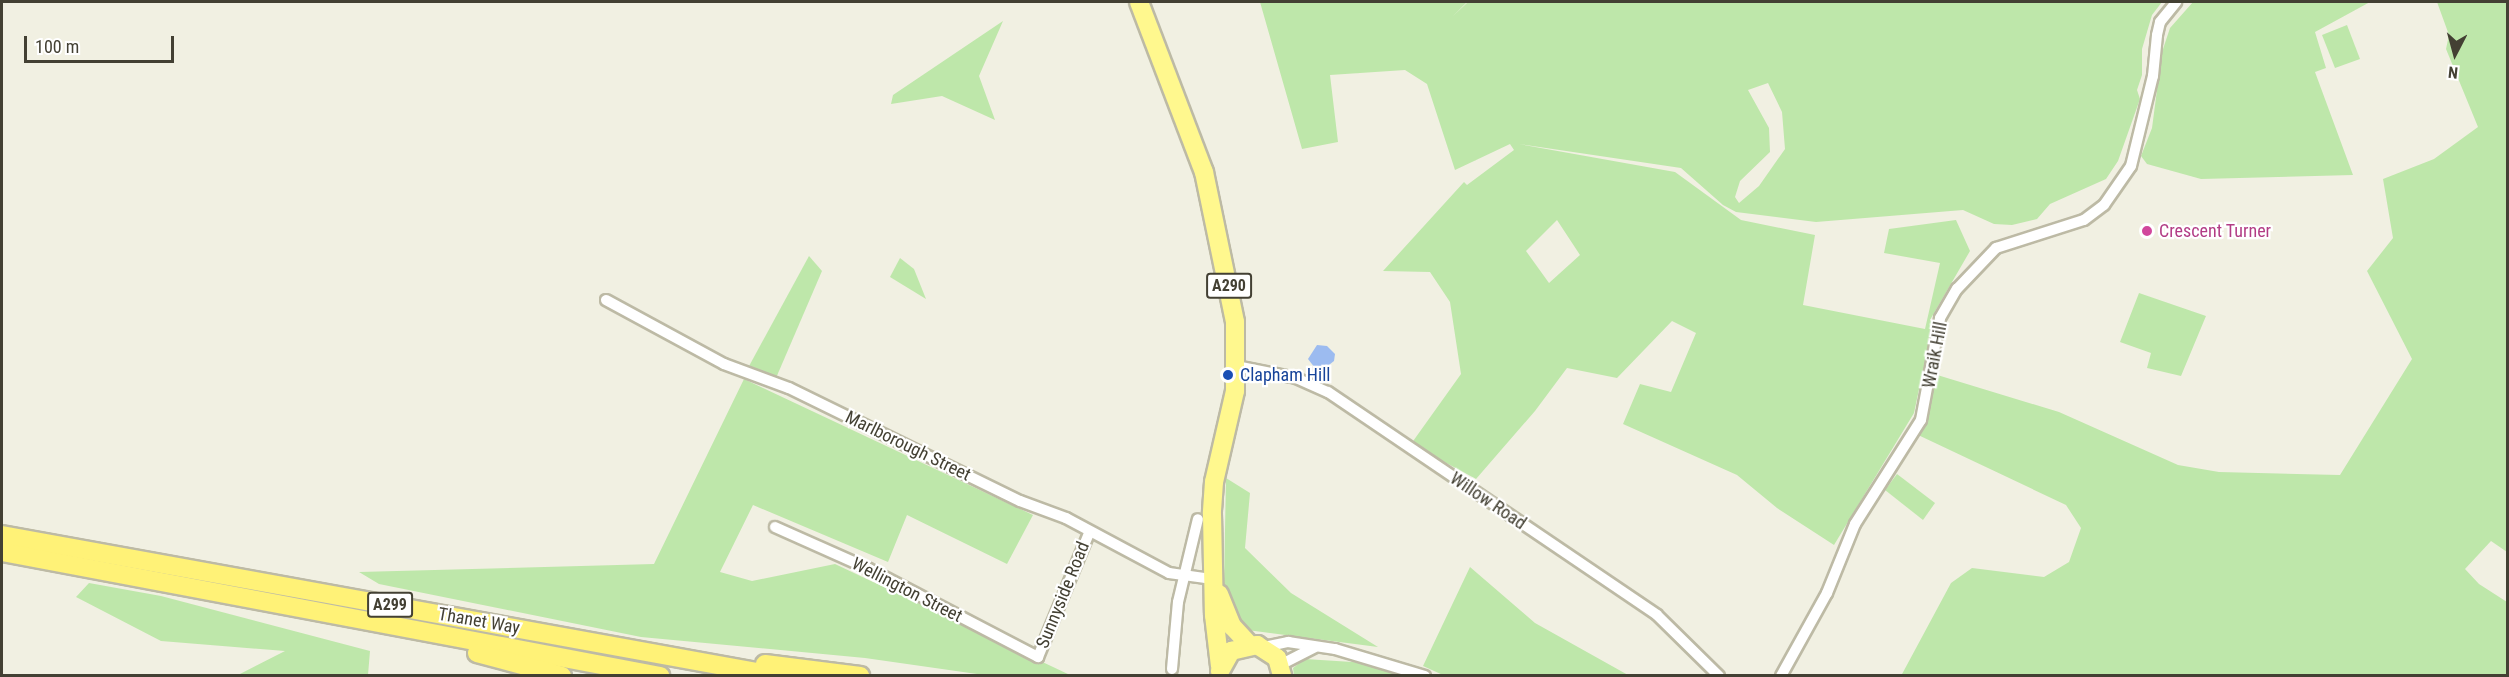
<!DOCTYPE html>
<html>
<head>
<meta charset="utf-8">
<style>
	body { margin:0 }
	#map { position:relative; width:2509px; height:677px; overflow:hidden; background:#f1f0e2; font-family:"Roboto Condensed",sans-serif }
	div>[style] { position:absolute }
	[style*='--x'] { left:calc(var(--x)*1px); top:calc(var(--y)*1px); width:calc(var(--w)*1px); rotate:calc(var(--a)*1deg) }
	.green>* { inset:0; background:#bee7aa }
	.water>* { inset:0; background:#9cbbf0 }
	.roads { filter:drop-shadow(2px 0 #bdbaa5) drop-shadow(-2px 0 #bdbaa5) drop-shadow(0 2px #bdbaa5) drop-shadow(0 -2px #bdbaa5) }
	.minor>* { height:10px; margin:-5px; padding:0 5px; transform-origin:5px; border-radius:5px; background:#fff }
	.primary>* { height:18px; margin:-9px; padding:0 9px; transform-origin:9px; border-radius:9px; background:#fff88e }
	.trunk>* { height:18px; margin:-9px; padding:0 9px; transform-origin:9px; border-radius:9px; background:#fff277 }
	.dots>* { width:16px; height:16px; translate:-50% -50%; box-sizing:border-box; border:3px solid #fff; border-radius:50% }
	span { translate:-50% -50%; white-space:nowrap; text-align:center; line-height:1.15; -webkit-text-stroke:4.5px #fff; paint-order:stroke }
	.shield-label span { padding:2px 4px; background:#fff; border:2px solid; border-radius:4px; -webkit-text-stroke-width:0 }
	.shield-label { font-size:16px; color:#434033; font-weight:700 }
	.hotel-label { font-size:18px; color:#b23c85 }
	.left { translate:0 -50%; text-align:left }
	.street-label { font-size:18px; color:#434033 }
	.transit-label { font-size:18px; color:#164399 }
	.frame { position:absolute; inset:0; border:3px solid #434033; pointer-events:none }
	.north { position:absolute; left:2425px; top:24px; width:60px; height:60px; -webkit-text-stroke:4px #fff; paint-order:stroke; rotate:186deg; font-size:16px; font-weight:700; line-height:24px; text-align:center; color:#434033 }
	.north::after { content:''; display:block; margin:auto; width:21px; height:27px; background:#434033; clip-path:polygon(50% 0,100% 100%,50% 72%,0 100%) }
	.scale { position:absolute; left:24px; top:36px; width:150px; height:27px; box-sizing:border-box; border:3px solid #434033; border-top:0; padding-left:8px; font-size:18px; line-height:21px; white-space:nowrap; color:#434033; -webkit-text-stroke:4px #fff; paint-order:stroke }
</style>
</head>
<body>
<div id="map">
	<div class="green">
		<div style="clip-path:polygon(evenodd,1260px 2px,1467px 2px,1452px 17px,1468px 2px,2162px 2px,2152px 15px,2142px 49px,2142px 75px,2137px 90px,2140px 99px,2118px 161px,2106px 179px,2050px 204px,2037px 219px,2012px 225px,1994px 224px,1963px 210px,1816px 222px,1736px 212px,1723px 205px,1681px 168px,1519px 144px,1675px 172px,1741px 220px,1815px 235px,1803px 305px,1925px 329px,1940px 263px,1884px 253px,1889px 229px,1956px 220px,1970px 251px,1930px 320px,1933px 323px,1914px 413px,1834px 545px,1777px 508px,1737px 475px,1623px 424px,1640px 384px,1671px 392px,1696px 333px,1672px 321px,1617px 378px,1567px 368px,1535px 411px,1476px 479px,1411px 444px,1461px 374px,1450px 302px,1430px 272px,1383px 271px,1464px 182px,1467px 185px,1514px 150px,1510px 144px,1455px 170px,1427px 84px,1405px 70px,1330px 75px,1338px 142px,1302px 149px,1260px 2px,1768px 83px,1782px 112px,1785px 149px,1759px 186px,1739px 203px,1735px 197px,1740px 181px,1770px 152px,1769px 128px,1748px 90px,1768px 83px,1260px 2px,1557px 220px,1580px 255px,1549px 283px,1526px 251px,1557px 220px)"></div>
		<div style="clip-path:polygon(2193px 2px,2370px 2px,2315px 32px,2326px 68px,2315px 72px,2353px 175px,2201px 179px,2147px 164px,2141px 156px,2152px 128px,2162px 52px,2170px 28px)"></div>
		<div style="clip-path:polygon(2437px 2px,2507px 2px,2507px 552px,2491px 541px,2465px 569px,2479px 584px,2507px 602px,2507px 675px,1901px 676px,1951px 583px,1972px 568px,2044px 577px,2069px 562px,2081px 528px,2066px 505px,1916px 434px,1925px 422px,1934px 374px,2059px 412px,2178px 465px,2219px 472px,2340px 475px,2412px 359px,2367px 271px,2393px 238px,2383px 179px,2434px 159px,2478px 127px,2446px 49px,2449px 35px)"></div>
		<div style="clip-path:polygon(1003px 21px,979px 76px,995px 120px,942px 96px,891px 104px,893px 95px)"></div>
		<div style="clip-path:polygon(2347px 25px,2360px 59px,2335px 68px,2322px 35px)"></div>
		<div style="clip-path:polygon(809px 256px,822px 271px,776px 378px,748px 368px)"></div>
		<div style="clip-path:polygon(900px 258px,914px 269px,926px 299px,890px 277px)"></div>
		<div style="clip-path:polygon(2139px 293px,2206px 316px,2181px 376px,2147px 368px,2151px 353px,2120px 342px)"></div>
		<div style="clip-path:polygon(744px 379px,1033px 515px,1007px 564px,907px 515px,888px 562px,753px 505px,720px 572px,752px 581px,835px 564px,1070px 675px,984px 675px,865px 658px,641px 637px,379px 584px,359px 572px,654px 564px)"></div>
		<div style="clip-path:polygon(1897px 474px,1935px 503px,1923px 520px,1885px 490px)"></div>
		<div style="clip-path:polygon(1226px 478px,1250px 493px,1245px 548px,1291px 593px,1378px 647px,1247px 630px,1234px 618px,1224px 583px)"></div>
		<div style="clip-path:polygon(1470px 567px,1535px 623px,1628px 675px,1443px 675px,1423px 666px)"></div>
		<div style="clip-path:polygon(89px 583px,161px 596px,370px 651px,368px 675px,238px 675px,285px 651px,161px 641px,76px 597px)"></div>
		<div style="clip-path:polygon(1305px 659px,1368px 663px,1412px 675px,1294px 675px,1293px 668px)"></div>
	</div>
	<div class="water">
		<div style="clip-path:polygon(1317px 345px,1327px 346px,1335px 354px,1334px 361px,1325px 368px,1315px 368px,1308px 359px)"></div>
	</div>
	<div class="roads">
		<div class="minor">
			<div style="--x:606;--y:300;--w:134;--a:28.5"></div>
			<div style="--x:724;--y:364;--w:69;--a:20.3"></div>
			<div style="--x:789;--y:388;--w:257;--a:26.1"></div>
			<div style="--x:1020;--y:501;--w:49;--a:20.3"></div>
			<div style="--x:1066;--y:518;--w:117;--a:28.1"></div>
			<div style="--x:1169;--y:573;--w:37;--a:8"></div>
			<div style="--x:1206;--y:578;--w:9;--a:-36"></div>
			<div style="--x:1236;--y:366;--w:61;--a:11.3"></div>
			<div style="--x:1296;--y:378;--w:35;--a:24"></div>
			<div style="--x:1328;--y:392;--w:397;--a:34.1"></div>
			<div style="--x:1657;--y:615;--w:87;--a:44.5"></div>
			<div style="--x:775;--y:527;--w:101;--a:24"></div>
			<div style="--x:867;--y:568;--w:193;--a:27.5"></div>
			<div style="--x:1038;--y:657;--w:134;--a:-67.6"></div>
			<div style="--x:1264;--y:647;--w:25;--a:-12"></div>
			<div style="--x:1288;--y:642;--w:48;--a:8.5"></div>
			<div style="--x:1335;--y:649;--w:94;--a:16.7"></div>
			<div style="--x:1280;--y:665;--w:39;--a:-27"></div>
			<div style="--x:1172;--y:669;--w:67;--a:-84.9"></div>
			<div style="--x:1178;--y:602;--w:85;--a:-76.5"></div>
			<div style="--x:1781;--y:676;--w:95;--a:-61"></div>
			<div style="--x:1827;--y:593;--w:74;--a:-67.9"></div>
			<div style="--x:1855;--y:524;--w:123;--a:-57.6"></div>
			<div style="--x:1921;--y:420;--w:104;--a:-79.4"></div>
			<div style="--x:1940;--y:318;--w:34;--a:-60"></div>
			<div style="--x:1957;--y:289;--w:57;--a:-46.4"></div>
			<div style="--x:1996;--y:248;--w:92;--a:-17.7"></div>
			<div style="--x:2084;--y:220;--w:25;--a:-37"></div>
			<div style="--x:2104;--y:205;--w:47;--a:-55.3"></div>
			<div style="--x:2131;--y:166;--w:93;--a:-76.3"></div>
			<div style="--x:2153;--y:76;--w:41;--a:-84.4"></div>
			<div style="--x:2157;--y:35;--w:13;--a:-77"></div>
			<div style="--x:2160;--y:22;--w:26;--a:-51"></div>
		</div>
		<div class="primary">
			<div style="--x:1139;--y:2;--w:182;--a:69.1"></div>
			<div style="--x:1204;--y:172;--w:153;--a:78.3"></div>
			<div style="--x:1235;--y:322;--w:69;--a:90"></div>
			<div style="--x:1235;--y:391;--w:93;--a:103"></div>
			<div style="--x:1214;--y:482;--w:32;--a:94"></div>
			<div style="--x:1212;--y:514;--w:101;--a:88.9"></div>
			<div style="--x:1214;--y:615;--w:51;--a:83.3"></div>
			<div style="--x:1219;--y:594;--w:35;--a:68"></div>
			<div style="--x:1232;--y:626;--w:25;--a:47"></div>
			<div style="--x:1220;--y:671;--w:23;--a:-61"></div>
			<div style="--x:1231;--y:651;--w:27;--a:-13"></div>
			<div style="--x:1257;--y:645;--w:24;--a:33"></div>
			<div style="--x:1277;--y:658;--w:19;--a:74"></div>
		</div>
		<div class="trunk">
			<div style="--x:2;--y:535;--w:790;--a:10.29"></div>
			<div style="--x:2;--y:552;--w:670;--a:10.67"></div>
			<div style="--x:477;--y:653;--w:88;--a:15.1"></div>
			<div style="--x:765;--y:664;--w:96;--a:7.2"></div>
		</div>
	</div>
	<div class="dots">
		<div style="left:2147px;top:231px;background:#d1479c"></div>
		<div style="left:1228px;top:375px;background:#1a4fb4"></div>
	</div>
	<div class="shield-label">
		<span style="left:1229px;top:286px">A290</span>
		<span style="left:390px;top:605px">A299</span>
	</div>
	<div class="hotel-label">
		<span class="left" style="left:2159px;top:231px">Crescent Turner</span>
	</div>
	<div class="street-label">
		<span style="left:1935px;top:355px;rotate:-79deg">Wraik Hill</span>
		<span style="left:908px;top:446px;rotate:26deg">Marlborough Street</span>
		<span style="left:1488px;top:501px;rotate:34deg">Willow Road</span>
		<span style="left:907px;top:590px;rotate:27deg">Wellington Street</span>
		<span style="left:1063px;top:595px;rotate:-68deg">Sunnyside Road</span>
		<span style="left:479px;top:621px;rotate:10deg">Thanet Way</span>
	</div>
	<div class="transit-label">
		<span class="left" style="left:1240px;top:375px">Clapham Hill</span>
	</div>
	<div class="frame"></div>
	<div class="north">N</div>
	<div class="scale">100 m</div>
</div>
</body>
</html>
